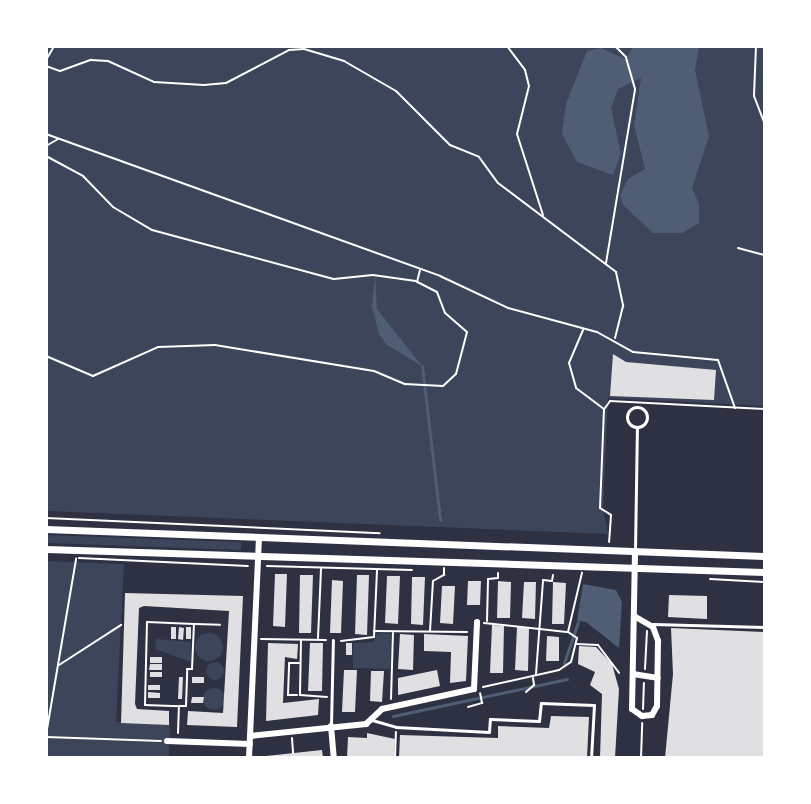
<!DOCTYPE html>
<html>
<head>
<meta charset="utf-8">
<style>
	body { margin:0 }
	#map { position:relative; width:811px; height:804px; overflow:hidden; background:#2d3142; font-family:"Space Grotesk",sans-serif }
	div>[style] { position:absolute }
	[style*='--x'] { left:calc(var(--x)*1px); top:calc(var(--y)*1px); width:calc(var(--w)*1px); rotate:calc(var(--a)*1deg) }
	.green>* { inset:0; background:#3c4559 }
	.round { border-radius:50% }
	.water>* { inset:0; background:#4f5d75 }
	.stream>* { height:3px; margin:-1.5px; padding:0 1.5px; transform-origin:1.5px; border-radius:1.5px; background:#4f5d75 }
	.building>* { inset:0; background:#e0e0e3 }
	.path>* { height:2px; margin:-1px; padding:0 1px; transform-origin:1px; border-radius:1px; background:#fff }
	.service>* { height:3px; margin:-1.5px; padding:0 1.5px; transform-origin:1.5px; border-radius:1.5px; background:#fff }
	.service>.ring { margin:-1.5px; padding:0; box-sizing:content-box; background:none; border:3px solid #fff; border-radius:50% }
	.minor>* { height:6px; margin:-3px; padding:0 3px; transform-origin:3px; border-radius:3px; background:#fff }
	.tertiary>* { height:7px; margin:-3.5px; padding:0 3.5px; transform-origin:3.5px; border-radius:3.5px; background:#fff }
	span { translate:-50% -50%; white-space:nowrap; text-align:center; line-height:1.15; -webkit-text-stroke:6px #fff; paint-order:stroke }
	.frame { position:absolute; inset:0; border:48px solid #fff; pointer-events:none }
</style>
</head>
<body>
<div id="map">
	<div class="green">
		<div style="clip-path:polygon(46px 46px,765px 46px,765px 406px,608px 398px,603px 508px,608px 534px,46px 511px)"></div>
		<div style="clip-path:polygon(46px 535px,241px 542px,241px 550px,46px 543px)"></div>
		<div style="clip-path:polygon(46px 561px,124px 564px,116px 722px,170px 725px,169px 756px,46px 758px)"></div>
		<div style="clip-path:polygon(377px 633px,391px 634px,390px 669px,353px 668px,353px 643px,373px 642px)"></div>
		<div class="round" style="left:195px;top:633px;width:28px;height:28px"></div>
		<div style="clip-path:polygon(156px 639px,191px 642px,191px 662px,155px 649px)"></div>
		<div class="round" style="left:206px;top:662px;width:18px;height:18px"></div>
		<div class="round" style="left:203px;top:688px;width:22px;height:22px"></div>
	</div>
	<div class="water">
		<div style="clip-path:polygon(634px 46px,699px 46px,695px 70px,709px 136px,692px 188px,699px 204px,699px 223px,682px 233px,653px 233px,623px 205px,620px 195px,628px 179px,645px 169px,634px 125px,641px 78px,618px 89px,611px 108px,621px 154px,613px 175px,577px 162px,562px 134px,566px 104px,587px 51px,601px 48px,625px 59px)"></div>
		<div style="clip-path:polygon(375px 273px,377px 309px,422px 366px,387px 345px,379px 334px,372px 307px)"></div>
		<div style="clip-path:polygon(583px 584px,616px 590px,622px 602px,619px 648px,586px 622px,577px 621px)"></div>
	</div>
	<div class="stream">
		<div style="--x:422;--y:366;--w:155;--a:83.3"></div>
		<div style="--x:564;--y:663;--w:43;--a:-71.1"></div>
		<div style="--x:393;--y:716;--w:178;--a:-12"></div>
	</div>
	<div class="building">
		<div style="clip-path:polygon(613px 354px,626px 362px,716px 370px,714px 400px,610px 396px)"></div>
		<div style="clip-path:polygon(275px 574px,287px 574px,285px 627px,273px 626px)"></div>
		<div style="clip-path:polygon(300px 575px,313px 575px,311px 633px,299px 633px)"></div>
		<div style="clip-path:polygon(357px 575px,369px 575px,367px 635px,355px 634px)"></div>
		<div style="clip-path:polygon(387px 576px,400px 576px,398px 624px,385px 623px)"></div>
		<div style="clip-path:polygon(412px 577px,425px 577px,423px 625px,411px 624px)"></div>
		<div style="clip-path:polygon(332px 580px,343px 581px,341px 633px,330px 633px)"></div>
		<div style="clip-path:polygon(468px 581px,481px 581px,480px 605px,467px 605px)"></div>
		<div style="clip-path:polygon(498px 581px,511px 582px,510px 618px,497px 618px)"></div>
		<div style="clip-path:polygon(524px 582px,536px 582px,535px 619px,522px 618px)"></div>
		<div style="clip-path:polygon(553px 582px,566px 583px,564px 624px,552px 624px)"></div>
		<div style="clip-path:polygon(442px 586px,455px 586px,453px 624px,440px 623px)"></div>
		<div style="clip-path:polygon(125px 593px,243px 596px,237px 727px,187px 725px,188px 711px,223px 713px,229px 611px,144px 606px,139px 608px,135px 704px,137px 709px,169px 711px,169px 725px,121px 723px)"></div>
		<div style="clip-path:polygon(669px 595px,707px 596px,707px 619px,668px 617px)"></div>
		<div style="clip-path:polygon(492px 625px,504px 626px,503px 673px,490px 673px)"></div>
		<div style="clip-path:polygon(171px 627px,176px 627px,176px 639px,171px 639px)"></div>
		<div style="clip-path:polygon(179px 627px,184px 628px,183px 640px,178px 639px)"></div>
		<div style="clip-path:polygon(186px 627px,191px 627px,191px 639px,186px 639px)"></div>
		<div style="clip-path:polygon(517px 627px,529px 628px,528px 671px,515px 670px)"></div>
		<div style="clip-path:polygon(671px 628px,765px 632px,765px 758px,665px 758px,673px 674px)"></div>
		<div style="clip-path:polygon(400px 634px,414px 635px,413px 670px,398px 669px)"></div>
		<div style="clip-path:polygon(424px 634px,468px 636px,466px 681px,450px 683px,451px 652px,424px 651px)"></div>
		<div style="clip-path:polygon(547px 636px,559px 637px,559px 661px,546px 661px)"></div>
		<div style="clip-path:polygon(268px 643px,298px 644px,297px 659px,285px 657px,283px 703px,319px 699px,318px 715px,266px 721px)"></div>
		<div style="clip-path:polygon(310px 643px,323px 643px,322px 691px,308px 691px)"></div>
		<div style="clip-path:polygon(346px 643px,352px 643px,352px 655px,346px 655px)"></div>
		<div style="clip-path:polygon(579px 646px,596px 647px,612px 664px,619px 689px,615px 758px,600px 758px,602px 694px,590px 685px,595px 672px,578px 664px)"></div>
		<div style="clip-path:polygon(150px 657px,162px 657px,162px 663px,150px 663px)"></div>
		<div style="clip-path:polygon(150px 664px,162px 664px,162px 670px,149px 670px)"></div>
		<div style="clip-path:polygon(344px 670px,357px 670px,355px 712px,342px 712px)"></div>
		<div style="clip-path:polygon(437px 670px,440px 686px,398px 695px,398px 678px)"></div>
		<div style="clip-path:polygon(371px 671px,384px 671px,382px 702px,370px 701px)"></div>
		<div style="clip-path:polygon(150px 672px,162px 672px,162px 677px,150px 677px)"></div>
		<div style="clip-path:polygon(179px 677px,183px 677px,182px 699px,178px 699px)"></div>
		<div style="clip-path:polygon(192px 677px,204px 677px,204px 683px,192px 683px)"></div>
		<div style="clip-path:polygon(148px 685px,160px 685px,160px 690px,148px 690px)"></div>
		<div style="clip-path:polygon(148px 692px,160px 693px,160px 698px,148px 698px)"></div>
		<div style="clip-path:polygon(192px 697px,204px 697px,203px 703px,191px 703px)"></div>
		<div style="clip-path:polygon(551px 716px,589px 717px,587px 758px,399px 758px,400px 735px,498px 738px,498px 726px,549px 728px)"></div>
		<div style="clip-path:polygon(367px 733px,395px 739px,394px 758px,347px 758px,348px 737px,367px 738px)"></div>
		<div style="clip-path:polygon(322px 750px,323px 758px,266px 758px,266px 756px)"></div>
	</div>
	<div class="path">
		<div style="--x:507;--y:46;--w:30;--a:53"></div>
		<div style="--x:525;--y:70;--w:16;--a:76"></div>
		<div style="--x:529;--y:86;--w:49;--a:104"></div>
		<div style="--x:517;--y:134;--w:85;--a:72.2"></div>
		<div style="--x:756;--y:46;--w:50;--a:92.3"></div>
		<div style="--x:754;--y:96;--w:31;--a:69"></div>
		<div style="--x:46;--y:60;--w:16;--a:-60"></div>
		<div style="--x:46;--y:66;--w:15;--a:20"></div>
		<div style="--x:60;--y:71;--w:33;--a:-20"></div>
		<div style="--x:91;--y:60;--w:17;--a:3"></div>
		<div style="--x:108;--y:61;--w:51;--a:24.5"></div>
		<div style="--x:154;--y:82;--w:50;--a:3.4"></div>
		<div style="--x:204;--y:85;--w:22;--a:-5"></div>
		<div style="--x:226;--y:83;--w:71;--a:-27.6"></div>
		<div style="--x:289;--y:50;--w:15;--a:-4"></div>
		<div style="--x:304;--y:49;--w:42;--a:16.7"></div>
		<div style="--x:344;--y:61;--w:60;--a:30"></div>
		<div style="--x:396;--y:91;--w:76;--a:45"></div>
		<div style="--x:450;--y:145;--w:31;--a:22"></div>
		<div style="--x:479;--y:157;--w:32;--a:54"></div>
		<div style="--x:498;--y:183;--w:148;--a:37"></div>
		<div style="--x:616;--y:272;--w:35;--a:78"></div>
		<div style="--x:623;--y:306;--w:33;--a:104"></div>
		<div style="--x:46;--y:134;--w:419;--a:19.8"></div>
		<div style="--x:440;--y:276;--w:75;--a:25.2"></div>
		<div style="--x:508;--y:308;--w:92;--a:15.1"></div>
		<div style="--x:597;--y:332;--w:41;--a:29.1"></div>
		<div style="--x:633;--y:352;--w:85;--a:5.4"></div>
		<div style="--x:718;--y:360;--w:51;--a:70.5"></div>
		<div style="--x:46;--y:146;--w:14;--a:-30"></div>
		<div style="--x:46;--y:156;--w:42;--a:28.4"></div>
		<div style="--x:83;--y:176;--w:43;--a:45.9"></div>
		<div style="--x:113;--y:207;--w:45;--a:30.5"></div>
		<div style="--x:152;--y:230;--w:188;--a:15.1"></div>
		<div style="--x:334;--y:279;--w:39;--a:-6"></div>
		<div style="--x:373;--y:275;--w:43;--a:7.9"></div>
		<div style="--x:738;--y:248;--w:28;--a:15"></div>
		<div style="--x:606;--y:263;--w:176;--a:-80.5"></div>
		<div style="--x:635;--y:89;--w:33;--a:-106"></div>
		<div style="--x:626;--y:57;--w:16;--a:-135"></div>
		<div style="--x:583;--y:330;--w:36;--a:113"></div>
		<div style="--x:569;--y:363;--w:26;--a:74"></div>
		<div style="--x:576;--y:388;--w:35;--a:37"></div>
		<div style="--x:604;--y:409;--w:99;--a:92.3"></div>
		<div style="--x:600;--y:508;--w:13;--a:32"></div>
		<div style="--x:611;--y:515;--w:27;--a:94"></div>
		<div style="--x:46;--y:356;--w:51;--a:23.1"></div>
		<div style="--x:93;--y:376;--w:71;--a:-24"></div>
		<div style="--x:158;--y:347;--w:57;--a:-2"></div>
		<div style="--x:215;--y:345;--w:161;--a:9.3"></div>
		<div style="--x:374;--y:371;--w:34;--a:23"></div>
		<div style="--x:405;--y:384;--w:38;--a:3"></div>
		<div style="--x:443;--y:386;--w:18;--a:-43"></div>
		<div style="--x:456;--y:374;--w:43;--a:-75.3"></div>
		<div style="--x:467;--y:332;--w:29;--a:-139"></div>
		<div style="--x:445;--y:313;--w:22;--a:-111"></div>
		<div style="--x:437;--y:292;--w:22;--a:-153"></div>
		<div style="--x:417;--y:282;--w:12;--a:-76"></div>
		<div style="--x:605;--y:408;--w:9;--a:-54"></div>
		<div style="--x:610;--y:401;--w:155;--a:3"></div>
		<div style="--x:46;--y:518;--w:334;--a:2.6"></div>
		<div style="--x:79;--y:558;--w:169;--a:2.7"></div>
		<div style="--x:267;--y:566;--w:145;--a:1.6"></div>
		<div style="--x:710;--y:579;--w:55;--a:3.1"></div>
		<div style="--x:487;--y:621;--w:42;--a:-88.6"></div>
		<div style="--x:488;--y:579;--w:10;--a:-6"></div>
		<div style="--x:498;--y:578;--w:5;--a:-90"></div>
		<div style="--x:484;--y:623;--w:83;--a:6.2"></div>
		<div style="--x:195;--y:624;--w:25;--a:2"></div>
		<div style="--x:374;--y:631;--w:93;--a:0.6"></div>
		<div style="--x:430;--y:631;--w:50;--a:-86.6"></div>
		<div style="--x:433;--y:581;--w:13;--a:-29"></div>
		<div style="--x:444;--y:575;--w:7;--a:-90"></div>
		<div style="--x:318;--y:638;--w:69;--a:-87.5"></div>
		<div style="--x:261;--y:639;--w:65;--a:0.9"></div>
		<div style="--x:301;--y:641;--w:54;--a:91.1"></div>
		<div style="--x:300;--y:695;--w:27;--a:4"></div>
		<div style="--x:341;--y:641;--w:33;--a:-7"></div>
		<div style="--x:374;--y:637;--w:67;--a:-87.4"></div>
		<div style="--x:577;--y:644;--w:21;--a:3"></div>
		<div style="--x:598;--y:645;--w:35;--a:53"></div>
		<div style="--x:59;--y:665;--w:74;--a:-32.8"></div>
		<div style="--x:645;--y:669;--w:38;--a:-87"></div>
		<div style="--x:536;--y:674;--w:94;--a:-85.7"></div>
		<div style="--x:543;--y:580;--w:9;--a:6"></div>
		<div style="--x:552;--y:581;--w:6;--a:-81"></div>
		<div style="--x:483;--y:687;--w:78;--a:-12.6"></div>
		<div style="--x:559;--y:670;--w:14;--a:-34"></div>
		<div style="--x:571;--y:662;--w:25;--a:-76"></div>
		<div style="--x:577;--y:638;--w:11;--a:-146"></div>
		<div style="--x:568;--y:632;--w:61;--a:-76.7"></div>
		<div style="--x:526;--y:692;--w:11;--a:-41"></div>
		<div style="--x:534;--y:685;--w:7;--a:-98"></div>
		<div style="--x:297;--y:695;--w:9;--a:180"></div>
		<div style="--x:288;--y:695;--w:32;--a:-88"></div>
		<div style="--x:289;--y:663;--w:10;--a:0"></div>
		<div style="--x:391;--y:699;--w:66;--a:-88.3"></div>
		<div style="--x:468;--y:707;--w:15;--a:-16"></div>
		<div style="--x:482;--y:703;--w:10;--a:-101"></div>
		<div style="--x:643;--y:709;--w:26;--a:-88"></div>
		<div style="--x:178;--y:733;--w:27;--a:-88"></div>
		<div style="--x:179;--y:706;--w:7;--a:0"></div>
		<div style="--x:186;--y:706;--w:37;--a:-88"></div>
		<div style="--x:187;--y:669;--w:5;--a:0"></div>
		<div style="--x:192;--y:669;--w:45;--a:-87.5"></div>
		<div style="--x:194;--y:624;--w:47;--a:-177.6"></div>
		<div style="--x:147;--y:622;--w:83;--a:91.4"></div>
		<div style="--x:145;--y:705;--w:34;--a:2"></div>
		<div style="--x:46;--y:735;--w:179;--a:-80.3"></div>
		<div style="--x:46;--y:737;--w:115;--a:2"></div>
		<div style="--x:292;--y:738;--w:15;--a:86"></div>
		<div style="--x:395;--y:758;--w:26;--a:-88"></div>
		<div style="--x:641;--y:758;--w:35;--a:-88"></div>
	</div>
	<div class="service">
		<div class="ring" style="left:627px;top:407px;width:17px;height:17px"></div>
		<div style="--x:635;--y:551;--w:124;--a:-89.1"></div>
		<div style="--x:653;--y:624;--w:112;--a:1.5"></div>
		<div style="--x:372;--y:720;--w:25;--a:16"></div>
		<div style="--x:396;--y:727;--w:93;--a:3.1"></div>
		<div style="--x:489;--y:732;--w:13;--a:-86"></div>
		<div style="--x:490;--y:719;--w:49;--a:2.3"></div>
		<div style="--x:539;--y:721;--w:18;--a:-84"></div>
		<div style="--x:541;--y:703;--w:53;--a:2.2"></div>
		<div style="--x:594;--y:705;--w:53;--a:93.2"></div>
		<div style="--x:331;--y:725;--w:85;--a:-88.7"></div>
	</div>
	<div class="minor">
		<div style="--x:634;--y:616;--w:22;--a:30"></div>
		<div style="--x:653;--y:627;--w:15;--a:70"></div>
		<div style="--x:658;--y:641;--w:65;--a:90.9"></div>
		<div style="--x:657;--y:706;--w:10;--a:119"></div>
		<div style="--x:652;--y:715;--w:10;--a:174"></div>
		<div style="--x:642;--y:716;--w:12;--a:-145"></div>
		<div style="--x:632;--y:709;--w:158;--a:-88.9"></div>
		<div style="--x:633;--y:674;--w:25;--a:9"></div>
		<div style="--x:331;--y:726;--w:32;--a:85"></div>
		<div style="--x:250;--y:736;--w:117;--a:-5.9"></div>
		<div style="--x:366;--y:724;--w:22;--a:-43"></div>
		<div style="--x:382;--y:709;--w:94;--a:-12.3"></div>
		<div style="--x:474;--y:689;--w:67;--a:-87.4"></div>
		<div style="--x:167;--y:741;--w:83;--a:2.1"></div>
		<div style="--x:249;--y:758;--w:220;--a:-87.4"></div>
	</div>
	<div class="tertiary">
		<div style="--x:46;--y:529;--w:720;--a:2.15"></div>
		<div style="--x:46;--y:549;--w:719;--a:1.83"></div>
	</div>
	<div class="frame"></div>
</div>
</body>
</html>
